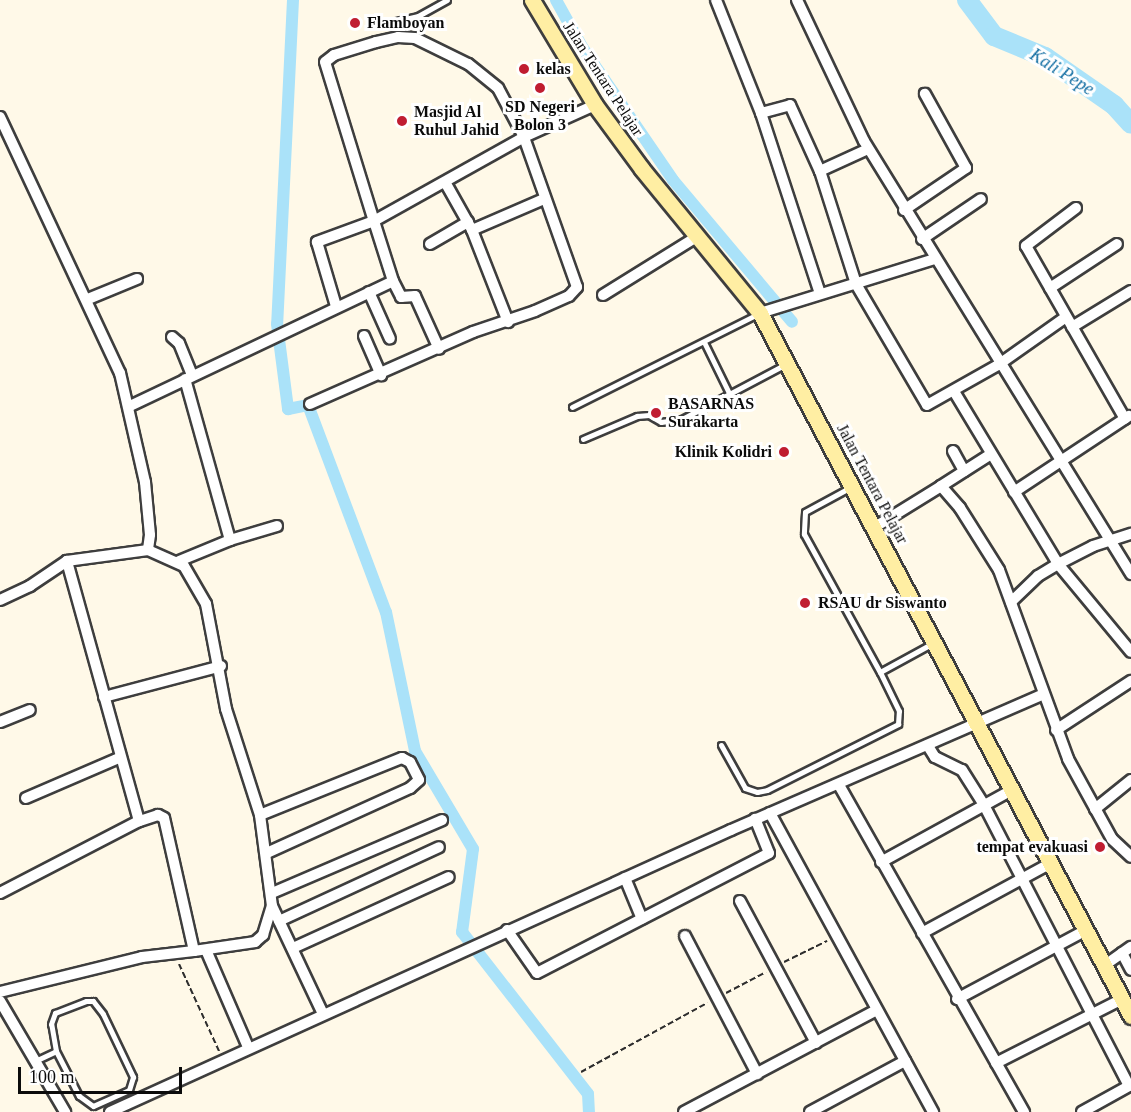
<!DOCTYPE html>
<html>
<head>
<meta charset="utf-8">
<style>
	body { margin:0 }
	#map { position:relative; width:1131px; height:1112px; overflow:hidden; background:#fff9e8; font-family:"Times New Roman",serif }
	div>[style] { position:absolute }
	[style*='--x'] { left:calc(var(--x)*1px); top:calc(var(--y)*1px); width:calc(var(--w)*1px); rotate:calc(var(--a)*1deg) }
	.canal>* { height:12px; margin:-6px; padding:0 6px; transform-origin:6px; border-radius:6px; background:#aae2f9 }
	.river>* { height:20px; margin:-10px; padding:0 10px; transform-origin:10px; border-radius:10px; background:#aae2f9 }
	.path>* { height:2px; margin-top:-1px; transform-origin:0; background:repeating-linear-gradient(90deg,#2d2d2d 0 6px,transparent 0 9px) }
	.roads { filter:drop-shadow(2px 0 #3e3e3e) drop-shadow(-2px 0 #3e3e3e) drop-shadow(0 2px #3e3e3e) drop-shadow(0 -2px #3e3e3e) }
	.service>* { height:5px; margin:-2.5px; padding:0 2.5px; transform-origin:2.5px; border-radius:2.5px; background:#fff }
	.minor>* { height:10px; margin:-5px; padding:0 5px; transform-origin:5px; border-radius:5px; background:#fff }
	.secondary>* { height:15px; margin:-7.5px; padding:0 7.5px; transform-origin:7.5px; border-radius:7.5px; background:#ffeea3 }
	.dots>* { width:16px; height:16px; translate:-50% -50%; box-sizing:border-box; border:3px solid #fff; border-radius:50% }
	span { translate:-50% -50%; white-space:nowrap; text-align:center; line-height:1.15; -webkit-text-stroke:6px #fff; paint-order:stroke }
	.poi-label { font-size:16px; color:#0b0b0b; font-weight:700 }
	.left { translate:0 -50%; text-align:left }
	.right { translate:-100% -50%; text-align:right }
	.street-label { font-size:16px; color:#0b0b0b }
	.water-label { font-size:18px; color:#0f6ca1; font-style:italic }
	.scale { position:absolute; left:18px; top:1067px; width:164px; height:27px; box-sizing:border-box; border:3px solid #0b0b0b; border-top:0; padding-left:8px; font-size:18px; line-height:21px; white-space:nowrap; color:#0b0b0b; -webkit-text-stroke:4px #fff; paint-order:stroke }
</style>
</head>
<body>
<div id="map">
	<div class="canal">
		<div style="--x:293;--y:0;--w:324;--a:92.8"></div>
		<div style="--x:277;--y:324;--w:86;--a:82.6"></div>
		<div style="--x:288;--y:409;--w:20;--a:-11"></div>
		<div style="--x:308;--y:405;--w:221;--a:69.4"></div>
		<div style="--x:386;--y:612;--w:142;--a:78.2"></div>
		<div style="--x:415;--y:751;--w:114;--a:59.4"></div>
		<div style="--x:473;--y:849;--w:84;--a:97.5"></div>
		<div style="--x:462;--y:932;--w:205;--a:52.1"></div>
		<div style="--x:588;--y:1094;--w:18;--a:87"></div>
		<div style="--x:556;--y:0;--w:54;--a:61"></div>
		<div style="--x:582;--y:47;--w:161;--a:55.6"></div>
		<div style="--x:673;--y:180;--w:185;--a:50"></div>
	</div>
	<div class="river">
		<div style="--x:967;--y:0;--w:45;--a:53.1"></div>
		<div style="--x:994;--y:36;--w:55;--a:22.4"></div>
		<div style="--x:1045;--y:57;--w:84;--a:34.8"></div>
		<div style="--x:1114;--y:105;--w:25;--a:48"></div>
	</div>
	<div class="path">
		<div style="--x:784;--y:962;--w:48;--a:-26"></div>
		<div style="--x:179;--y:964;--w:96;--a:65.3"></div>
		<div style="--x:726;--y:993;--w:45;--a:-27.7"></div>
		<div style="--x:581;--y:1072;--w:144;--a:-28.7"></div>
	</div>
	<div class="roads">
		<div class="service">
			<div style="--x:392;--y:22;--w:27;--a:-13"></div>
			<div style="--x:418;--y:16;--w:33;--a:-29"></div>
			<div style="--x:704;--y:342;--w:59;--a:63.9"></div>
			<div style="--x:572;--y:407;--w:208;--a:-26.6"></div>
			<div style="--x:583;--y:439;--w:59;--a:-23.1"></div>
			<div style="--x:637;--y:416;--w:12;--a:-5"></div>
			<div style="--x:649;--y:415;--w:14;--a:30"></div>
			<div style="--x:661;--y:422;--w:21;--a:-8"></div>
			<div style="--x:682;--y:419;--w:115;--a:-27.9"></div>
			<div style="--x:851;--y:487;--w:52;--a:151.5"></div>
			<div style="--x:805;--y:512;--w:22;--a:93"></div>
			<div style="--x:804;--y:534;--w:158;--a:61.2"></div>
			<div style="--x:880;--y:672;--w:60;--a:-28.7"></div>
			<div style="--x:721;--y:745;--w:49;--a:60.8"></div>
			<div style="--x:745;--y:788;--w:13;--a:18"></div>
			<div style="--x:757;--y:792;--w:10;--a:-11"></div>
			<div style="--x:767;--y:790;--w:147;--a:-26.7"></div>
			<div style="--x:898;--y:724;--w:13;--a:-86"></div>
			<div style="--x:899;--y:711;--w:43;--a:-116"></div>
			<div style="--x:86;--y:1001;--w:7;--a:0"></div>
			<div style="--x:93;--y:1001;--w:16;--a:52"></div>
			<div style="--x:103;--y:1014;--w:70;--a:64.5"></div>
			<div style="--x:133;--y:1077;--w:14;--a:107"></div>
			<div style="--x:129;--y:1090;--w:39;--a:156"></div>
			<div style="--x:93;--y:1106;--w:17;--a:-144"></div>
			<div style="--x:79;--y:1096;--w:51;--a:-117.1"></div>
			<div style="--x:56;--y:1051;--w:27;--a:-100"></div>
			<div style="--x:51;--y:1024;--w:12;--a:-70"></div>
			<div style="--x:55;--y:1013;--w:33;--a:-21"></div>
			<div style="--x:35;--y:1061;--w:23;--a:-25"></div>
		</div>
		<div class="minor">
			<div style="--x:716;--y:0;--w:122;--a:68.3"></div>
			<div style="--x:761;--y:113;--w:190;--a:71.9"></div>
			<div style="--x:797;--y:0;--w:156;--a:64.6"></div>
			<div style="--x:864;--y:141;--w:509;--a:58.34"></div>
			<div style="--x:761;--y:113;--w:30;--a:-15"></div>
			<div style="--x:790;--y:105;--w:72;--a:65.6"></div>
			<div style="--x:0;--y:117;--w:283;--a:64.9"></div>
			<div style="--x:120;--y:373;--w:112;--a:77.1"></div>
			<div style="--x:145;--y:482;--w:53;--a:84.6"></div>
			<div style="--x:150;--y:535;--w:15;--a:98"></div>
			<div style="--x:148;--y:550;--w:82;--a:172.3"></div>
			<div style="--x:67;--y:561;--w:45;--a:146"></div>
			<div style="--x:30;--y:586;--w:33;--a:155"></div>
			<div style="--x:868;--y:149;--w:53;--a:155.4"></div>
			<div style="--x:820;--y:171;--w:119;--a:72.3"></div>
			<div style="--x:856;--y:284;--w:140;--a:59.6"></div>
			<div style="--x:927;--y:405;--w:81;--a:-29.4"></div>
			<div style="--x:998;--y:365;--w:83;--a:-35.2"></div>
			<div style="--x:445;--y:182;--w:55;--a:60.6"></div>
			<div style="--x:472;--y:230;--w:99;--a:68.6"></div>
			<div style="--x:1076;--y:208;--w:63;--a:142.8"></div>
			<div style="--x:1026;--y:246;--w:199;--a:60.2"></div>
			<div style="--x:904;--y:210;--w:75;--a:-34.1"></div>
			<div style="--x:966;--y:168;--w:85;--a:-119"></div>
			<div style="--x:472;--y:230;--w:78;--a:-23.3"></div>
			<div style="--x:922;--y:239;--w:71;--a:-34.1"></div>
			<div style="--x:430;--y:244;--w:44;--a:-30.1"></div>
			<div style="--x:393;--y:281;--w:18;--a:63"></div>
			<div style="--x:401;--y:297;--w:14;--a:-4"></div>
			<div style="--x:415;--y:296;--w:58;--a:65.6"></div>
			<div style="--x:1050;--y:288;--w:80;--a:-33.3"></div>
			<div style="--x:369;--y:292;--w:51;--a:65.9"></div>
			<div style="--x:603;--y:295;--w:108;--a:-31.8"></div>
			<div style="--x:88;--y:299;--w:53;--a:-22.2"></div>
			<div style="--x:760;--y:313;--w:182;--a:-17.2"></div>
			<div style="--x:1072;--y:327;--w:69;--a:-31.4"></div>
			<div style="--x:364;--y:336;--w:43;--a:66.4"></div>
			<div style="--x:172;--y:337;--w:9;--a:41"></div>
			<div style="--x:179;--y:343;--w:35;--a:68"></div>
			<div style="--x:955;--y:393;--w:200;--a:58.9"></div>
			<div style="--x:1058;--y:564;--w:114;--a:50.3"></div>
			<div style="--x:310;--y:404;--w:178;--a:-23.8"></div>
			<div style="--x:473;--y:332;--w:65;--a:-18.7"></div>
			<div style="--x:535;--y:311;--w:37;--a:-24"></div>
			<div style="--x:569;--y:296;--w:12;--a:-48"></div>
			<div style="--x:577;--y:287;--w:159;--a:-109.5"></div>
			<div style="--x:524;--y:137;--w:55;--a:-118"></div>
			<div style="--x:498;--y:88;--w:38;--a:-141"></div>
			<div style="--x:468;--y:64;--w:59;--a:-153.9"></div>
			<div style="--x:415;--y:38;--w:17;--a:-177"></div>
			<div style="--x:398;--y:37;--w:23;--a:167"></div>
			<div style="--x:376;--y:42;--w:44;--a:162.8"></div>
			<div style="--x:334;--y:55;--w:11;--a:142"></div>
			<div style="--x:325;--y:62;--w:166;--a:72.9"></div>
			<div style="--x:374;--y:221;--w:61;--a:159.8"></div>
			<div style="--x:317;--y:242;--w:67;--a:73.5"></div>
			<div style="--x:130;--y:406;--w:291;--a:-25.4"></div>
			<div style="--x:393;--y:281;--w:63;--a:-107.6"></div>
			<div style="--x:374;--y:221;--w:172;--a:-29.2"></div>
			<div style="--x:524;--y:137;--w:78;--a:-24.3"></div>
			<div style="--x:953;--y:451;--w:23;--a:61"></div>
			<div style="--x:941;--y:486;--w:59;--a:-32.6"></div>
			<div style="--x:1014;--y:492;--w:138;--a:-33.5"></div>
			<div style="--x:875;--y:527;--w:78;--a:-31.8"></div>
			<div style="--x:941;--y:486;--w:29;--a:49"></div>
			<div style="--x:960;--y:508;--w:73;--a:57.8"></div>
			<div style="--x:999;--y:570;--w:201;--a:69.9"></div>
			<div style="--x:1068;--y:759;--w:91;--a:61.2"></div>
			<div style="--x:1112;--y:839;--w:26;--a:43"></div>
			<div style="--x:230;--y:540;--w:49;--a:-16.6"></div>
			<div style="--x:148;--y:550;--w:39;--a:24"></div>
			<div style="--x:184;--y:566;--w:44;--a:59.9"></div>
			<div style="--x:206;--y:604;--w:107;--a:79.2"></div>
			<div style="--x:226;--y:709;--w:111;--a:72.2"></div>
			<div style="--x:260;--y:815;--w:92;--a:82.5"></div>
			<div style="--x:179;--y:561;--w:55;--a:-22.4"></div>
			<div style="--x:230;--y:540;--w:167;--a:-105.6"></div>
			<div style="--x:1011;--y:602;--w:37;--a:-44"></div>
			<div style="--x:1038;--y:576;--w:23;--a:-31"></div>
			<div style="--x:1058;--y:564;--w:39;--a:-27"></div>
			<div style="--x:1093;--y:546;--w:40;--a:-18"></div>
			<div style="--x:104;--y:697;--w:121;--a:-14.8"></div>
			<div style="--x:0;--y:722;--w:32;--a:-22"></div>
			<div style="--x:1056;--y:730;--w:90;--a:-33.2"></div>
			<div style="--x:928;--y:746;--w:13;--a:58"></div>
			<div style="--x:935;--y:757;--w:30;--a:26"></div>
			<div style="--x:962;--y:770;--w:41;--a:57.8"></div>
			<div style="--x:984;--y:805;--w:316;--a:62.7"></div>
			<div style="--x:839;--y:785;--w:376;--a:60.5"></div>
			<div style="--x:26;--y:798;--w:103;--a:-23.3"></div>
			<div style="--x:1095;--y:809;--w:46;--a:-38.9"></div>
			<div style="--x:770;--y:813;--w:341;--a:61.4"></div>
			<div style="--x:260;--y:815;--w:153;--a:-21.9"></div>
			<div style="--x:402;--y:758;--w:9;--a:27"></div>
			<div style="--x:410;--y:762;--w:20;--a:63"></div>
			<div style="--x:419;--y:780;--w:12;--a:138"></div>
			<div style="--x:410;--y:788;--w:157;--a:155.6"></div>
			<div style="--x:881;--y:862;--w:147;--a:-28.8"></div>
			<div style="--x:625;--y:878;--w:44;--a:67.5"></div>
			<div style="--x:0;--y:893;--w:157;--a:-27.4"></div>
			<div style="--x:139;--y:821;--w:270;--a:-105.5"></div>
			<div style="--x:272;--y:893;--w:185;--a:-23.2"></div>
			<div style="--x:740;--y:901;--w:161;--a:61.8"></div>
			<div style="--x:279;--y:921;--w:176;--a:-24.8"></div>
			<div style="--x:507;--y:930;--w:52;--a:55.1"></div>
			<div style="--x:537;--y:973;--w:261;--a:-27.3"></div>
			<div style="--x:769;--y:853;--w:37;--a:-112"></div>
			<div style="--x:922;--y:933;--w:145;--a:-28.5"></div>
			<div style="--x:685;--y:936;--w:156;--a:62.4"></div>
			<div style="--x:293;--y:948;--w:171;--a:-24.5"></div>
			<div style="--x:206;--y:950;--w:106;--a:66.6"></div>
			<div style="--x:194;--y:951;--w:62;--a:-8.4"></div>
			<div style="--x:255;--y:942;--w:11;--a:-41"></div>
			<div style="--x:263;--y:935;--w:30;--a:-73"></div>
			<div style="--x:272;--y:906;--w:119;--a:64.7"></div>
			<div style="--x:1122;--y:953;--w:19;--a:62"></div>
			<div style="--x:1105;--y:965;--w:32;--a:-35"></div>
			<div style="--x:0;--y:992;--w:146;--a:-13.8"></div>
			<div style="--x:142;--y:957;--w:52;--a:-6.6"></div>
			<div style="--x:194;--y:951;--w:136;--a:-102.7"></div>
			<div style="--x:164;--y:818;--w:7;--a:-153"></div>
			<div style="--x:158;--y:815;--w:20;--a:162"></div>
			<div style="--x:957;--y:999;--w:146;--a:-28.1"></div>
			<div style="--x:0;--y:1001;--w:129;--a:59.6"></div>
			<div style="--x:996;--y:1063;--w:141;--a:-26.9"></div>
			<div style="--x:110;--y:1112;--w:682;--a:-24.42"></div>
			<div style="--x:731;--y:830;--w:339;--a:-23.5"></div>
			<div style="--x:684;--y:1112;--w:218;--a:-27.9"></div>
			<div style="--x:810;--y:1112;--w:108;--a:-28.2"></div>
			<div style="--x:1082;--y:1112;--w:56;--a:-28.9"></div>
		</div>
		<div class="secondary">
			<div style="--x:532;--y:0;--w:122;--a:59"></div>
			<div style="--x:595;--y:105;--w:79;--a:53.7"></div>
			<div style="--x:642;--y:169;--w:186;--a:50.7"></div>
			<div style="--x:760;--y:313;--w:795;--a:62.18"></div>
		</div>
	</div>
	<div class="dots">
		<div style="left:355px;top:23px;background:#c01d31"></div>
		<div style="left:524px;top:69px;background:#c01d31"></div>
		<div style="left:540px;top:88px;background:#c01d31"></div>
		<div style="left:402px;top:121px;background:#c01d31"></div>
		<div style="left:656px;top:413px;background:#c01d31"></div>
		<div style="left:784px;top:452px;background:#c01d31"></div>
		<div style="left:805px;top:603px;background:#c01d31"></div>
		<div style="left:1100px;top:847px;background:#c01d31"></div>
	</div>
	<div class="poi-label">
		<span class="left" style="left:367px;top:23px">Flamboyan</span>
		<span class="left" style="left:536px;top:69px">kelas</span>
		<span style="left:540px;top:116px">SD Negeri<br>Bolon 3</span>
		<span class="left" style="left:414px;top:121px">Masjid Al<br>Ruhul Jahid</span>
		<span class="left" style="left:668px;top:413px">BASARNAS<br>Surakarta</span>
		<span class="right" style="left:772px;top:452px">Klinik Kolidri</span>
		<span class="left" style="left:818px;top:603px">RSAU dr Siswanto</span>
		<span class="right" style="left:1088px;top:847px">tempat evakuasi</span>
	</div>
	<div class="street-label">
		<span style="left:603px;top:79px;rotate:57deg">Jalan Tentara Pelajar</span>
		<span style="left:872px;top:484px;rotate:62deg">Jalan Tentara Pelajar</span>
	</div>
	<div class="water-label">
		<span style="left:1062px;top:72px;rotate:32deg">Kali Pepe</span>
	</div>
	<div class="scale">100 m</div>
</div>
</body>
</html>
